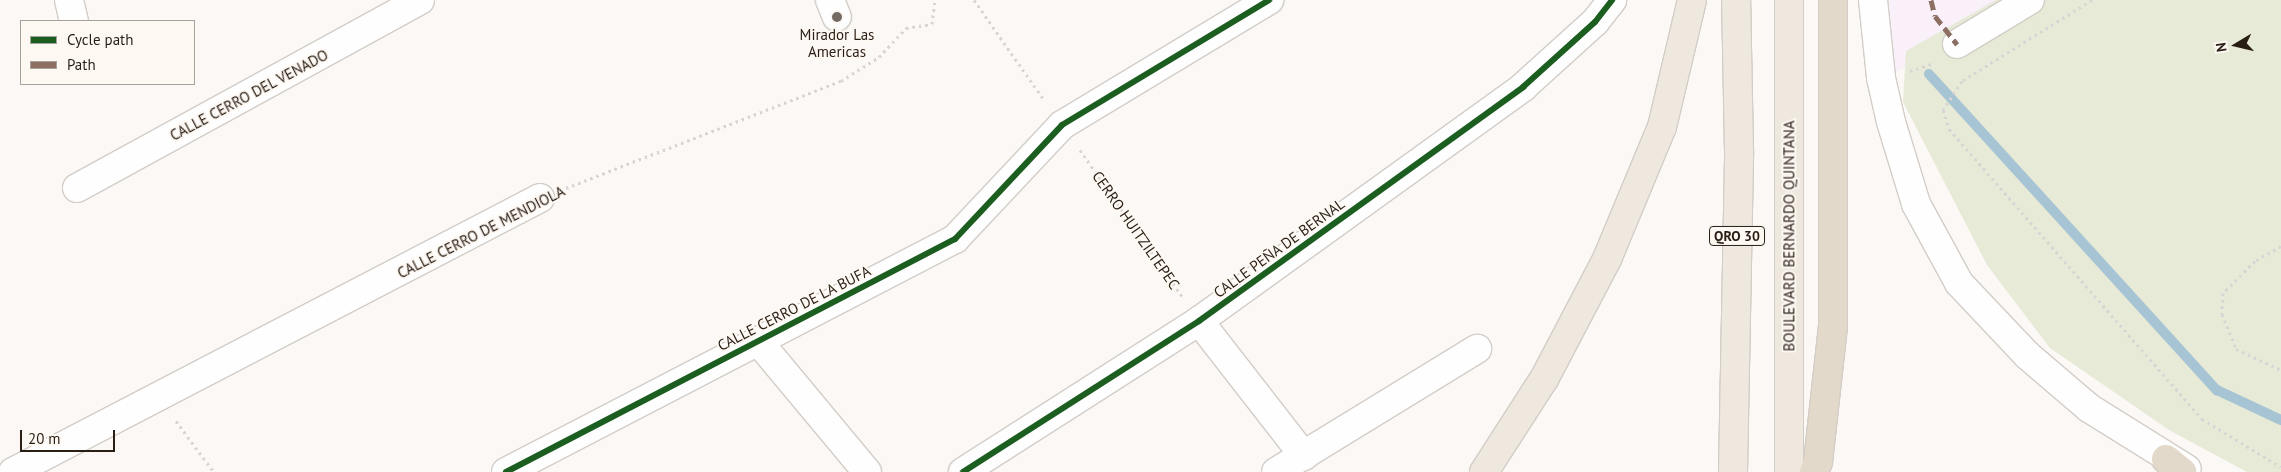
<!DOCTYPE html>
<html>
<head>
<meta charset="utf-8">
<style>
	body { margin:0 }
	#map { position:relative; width:2281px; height:472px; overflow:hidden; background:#fbf8f6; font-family:"PT Sans",sans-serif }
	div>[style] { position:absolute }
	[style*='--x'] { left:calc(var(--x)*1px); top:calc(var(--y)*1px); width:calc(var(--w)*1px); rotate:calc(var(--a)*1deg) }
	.commercial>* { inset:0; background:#f9f0fa }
	.green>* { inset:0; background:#e7ead6 }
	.stream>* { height:10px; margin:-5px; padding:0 5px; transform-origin:5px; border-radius:5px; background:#a6c4d3 }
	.path>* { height:3px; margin-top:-1.5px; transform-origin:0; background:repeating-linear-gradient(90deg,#d6d5d4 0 2.5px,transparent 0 6.5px) }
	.roads { filter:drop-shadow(1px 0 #d3cdc7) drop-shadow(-1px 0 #d3cdc7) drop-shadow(0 1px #d3cdc7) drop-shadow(0 -1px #d3cdc7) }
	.street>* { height:28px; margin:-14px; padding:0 14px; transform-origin:14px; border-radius:14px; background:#fefefe }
	.secondary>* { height:28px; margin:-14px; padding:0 14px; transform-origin:14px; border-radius:14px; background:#fefefe }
	.primary>* { height:28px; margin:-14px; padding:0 14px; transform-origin:14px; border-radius:14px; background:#eee8df }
	.highway>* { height:28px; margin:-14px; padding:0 14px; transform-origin:14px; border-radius:14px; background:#e3d9ca }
	.quiet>* { height:5px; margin-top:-2.5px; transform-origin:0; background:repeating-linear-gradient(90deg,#8d6e63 0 10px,transparent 0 15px) }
	.cycleway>* { height:6px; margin:-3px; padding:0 3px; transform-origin:3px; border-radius:3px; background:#1b5e20 }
	.dots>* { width:14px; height:14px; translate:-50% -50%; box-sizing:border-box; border:2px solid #fef8f3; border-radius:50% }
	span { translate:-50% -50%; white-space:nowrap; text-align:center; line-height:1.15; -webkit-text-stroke:4px #fef8f3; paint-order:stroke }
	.shield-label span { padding:1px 4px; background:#fef8f3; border:1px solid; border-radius:4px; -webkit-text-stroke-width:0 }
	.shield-label { font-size:14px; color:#281e14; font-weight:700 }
	.poi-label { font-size:15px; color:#281e14 }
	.street-label { font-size:15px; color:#281e14 }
	.legend { position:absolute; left:20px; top:20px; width:175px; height:65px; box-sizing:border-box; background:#fef8f3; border:1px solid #a8a19a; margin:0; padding:6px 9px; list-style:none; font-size:15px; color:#281e14 }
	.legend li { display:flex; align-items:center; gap:10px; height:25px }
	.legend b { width:25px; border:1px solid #a8a19a }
	.north { position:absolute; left:2211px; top:20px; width:50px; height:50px; -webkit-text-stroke:4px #fef8f3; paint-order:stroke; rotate:261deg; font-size:14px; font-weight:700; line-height:20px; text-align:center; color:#281e14 }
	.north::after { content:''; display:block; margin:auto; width:18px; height:22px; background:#281e14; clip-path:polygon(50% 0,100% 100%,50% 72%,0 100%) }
	.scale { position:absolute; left:20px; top:430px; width:95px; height:22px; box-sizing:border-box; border:2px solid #281e14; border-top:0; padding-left:6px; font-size:15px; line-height:18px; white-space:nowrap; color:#281e14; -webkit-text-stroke:4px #fef8f3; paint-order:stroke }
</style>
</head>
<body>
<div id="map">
	<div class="commercial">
		<div style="clip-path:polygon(1873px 0,2030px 0,1957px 44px,1881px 78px)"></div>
	</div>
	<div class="green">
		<div style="clip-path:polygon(1996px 0,2281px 0,2281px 472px,2247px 472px,2169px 430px,2050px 348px,1987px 265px,1903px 102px,1906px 51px)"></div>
	</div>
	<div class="stream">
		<div style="--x:1929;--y:74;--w:428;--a:47.7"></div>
		<div style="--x:2217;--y:390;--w:71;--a:25.1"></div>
	</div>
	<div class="path">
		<div style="--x:974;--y:0;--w:122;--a:55"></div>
		<div style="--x:2092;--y:0;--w:153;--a:148.1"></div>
		<div style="--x:1962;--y:81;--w:35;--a:123"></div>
		<div style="--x:1943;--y:110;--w:20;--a:72"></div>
		<div style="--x:1949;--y:129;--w:385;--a:48.9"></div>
		<div style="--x:2202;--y:419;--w:92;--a:31.3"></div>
		<div style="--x:1910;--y:71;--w:26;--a:-18"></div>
		<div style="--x:1080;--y:150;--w:178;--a:55.1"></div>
		<div style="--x:566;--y:188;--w:295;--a:-21.3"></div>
		<div style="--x:841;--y:81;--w:45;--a:-32.3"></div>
		<div style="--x:879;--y:57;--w:40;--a:-47"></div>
		<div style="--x:906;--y:28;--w:26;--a:-9"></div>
		<div style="--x:932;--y:24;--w:24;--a:-83"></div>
		<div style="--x:2281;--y:246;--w:30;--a:150"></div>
		<div style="--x:2255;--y:261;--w:45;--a:135"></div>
		<div style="--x:2223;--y:293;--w:21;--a:93"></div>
		<div style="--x:2222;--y:314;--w:38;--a:68"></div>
		<div style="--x:2236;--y:349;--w:50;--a:25"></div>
		<div style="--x:176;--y:421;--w:64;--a:53.3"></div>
	</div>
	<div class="roads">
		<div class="street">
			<div style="--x:69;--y:0;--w:22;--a:77"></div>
			<div style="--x:830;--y:0;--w:18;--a:68"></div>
			<div style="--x:1957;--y:44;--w:85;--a:-31.1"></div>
			<div style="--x:77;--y:188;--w:391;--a:-28.7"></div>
			<div style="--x:1199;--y:321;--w:171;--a:52.1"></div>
			<div style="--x:758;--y:341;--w:170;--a:50.2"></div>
			<div style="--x:13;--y:472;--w:594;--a:-27.47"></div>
			<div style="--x:506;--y:472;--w:506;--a:-27.43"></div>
			<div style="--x:955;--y:239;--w:156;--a:-46.8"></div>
			<div style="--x:1062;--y:125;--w:242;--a:-31.1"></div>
			<div style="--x:963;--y:472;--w:280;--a:-32.6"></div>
			<div style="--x:1199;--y:321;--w:400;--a:-35.8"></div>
			<div style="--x:1523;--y:87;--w:97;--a:-42.1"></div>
			<div style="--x:1595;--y:22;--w:28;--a:-52"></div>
			<div style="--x:1276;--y:472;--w:236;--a:-31.5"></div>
		</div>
		<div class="secondary">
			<div style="--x:1873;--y:0;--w:78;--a:84.1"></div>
			<div style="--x:1881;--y:78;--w:45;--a:77.2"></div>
			<div style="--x:1891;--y:122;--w:86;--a:73"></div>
			<div style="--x:1916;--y:204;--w:90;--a:61.4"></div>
			<div style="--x:1959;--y:283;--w:99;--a:46.6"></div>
			<div style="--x:2027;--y:355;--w:82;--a:40.5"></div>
			<div style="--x:2089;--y:408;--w:115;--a:31.9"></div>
		</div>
		<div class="primary">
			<div style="--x:1789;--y:0;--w:472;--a:90"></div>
			<div style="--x:1484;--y:472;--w:111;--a:-57.2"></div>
			<div style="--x:1544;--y:379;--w:136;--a:-62.3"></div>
			<div style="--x:1607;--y:259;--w:143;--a:-67.4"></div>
			<div style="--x:1662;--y:127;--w:130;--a:-76.7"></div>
			<div style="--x:1733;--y:472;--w:321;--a:-88.9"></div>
			<div style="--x:1739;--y:151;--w:151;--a:-91.1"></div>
		</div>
		<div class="highway">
			<div style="--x:2166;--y:459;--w:21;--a:39"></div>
			<div style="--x:1814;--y:472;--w:11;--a:-68"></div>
			<div style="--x:1818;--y:462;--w:137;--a:-83.7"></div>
			<div style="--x:1833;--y:326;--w:326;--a:-90"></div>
		</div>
	</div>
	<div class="quiet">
		<div style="--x:1931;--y:0;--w:16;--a:76"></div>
		<div style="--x:1935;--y:16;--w:36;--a:52"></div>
	</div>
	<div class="cycleway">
		<div style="--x:506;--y:472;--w:506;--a:-27.43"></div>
		<div style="--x:955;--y:239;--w:156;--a:-46.8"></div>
		<div style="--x:1062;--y:125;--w:242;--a:-31.1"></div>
		<div style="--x:963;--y:472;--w:280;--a:-32.6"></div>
		<div style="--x:1199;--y:321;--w:400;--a:-35.8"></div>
		<div style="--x:1523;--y:87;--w:97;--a:-42.1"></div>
		<div style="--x:1595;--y:22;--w:28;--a:-52"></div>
	</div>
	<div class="dots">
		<div style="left:837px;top:17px;background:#726a63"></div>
	</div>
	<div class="shield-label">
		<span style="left:1737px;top:236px">QRO 30</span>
	</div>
	<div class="poi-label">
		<span style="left:837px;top:43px">Mirador Las<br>Americas</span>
	</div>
	<div class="street-label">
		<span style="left:249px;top:95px;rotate:-28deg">CALLE CERRO DEL VENADO</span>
		<span style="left:1136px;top:230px;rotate:55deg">CERRO HUITZILTEPEC</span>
		<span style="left:481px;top:232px;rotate:-27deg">CALLE CERRO DE MENDIOLA</span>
		<span style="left:1789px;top:236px;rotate:-90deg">BOULEVARD BERNARDO QUINTANA</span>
		<span style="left:1279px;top:248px;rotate:-36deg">CALLE PEÑA DE BERNAL</span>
		<span style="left:794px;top:308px;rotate:-27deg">CALLE CERRO DE LA BUFA</span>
	</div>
	<ul class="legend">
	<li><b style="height:6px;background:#1b5e20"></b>Cycle path</li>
	<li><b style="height:6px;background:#8d6e63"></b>Path</li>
	</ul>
	<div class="north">N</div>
	<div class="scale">20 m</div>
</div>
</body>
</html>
